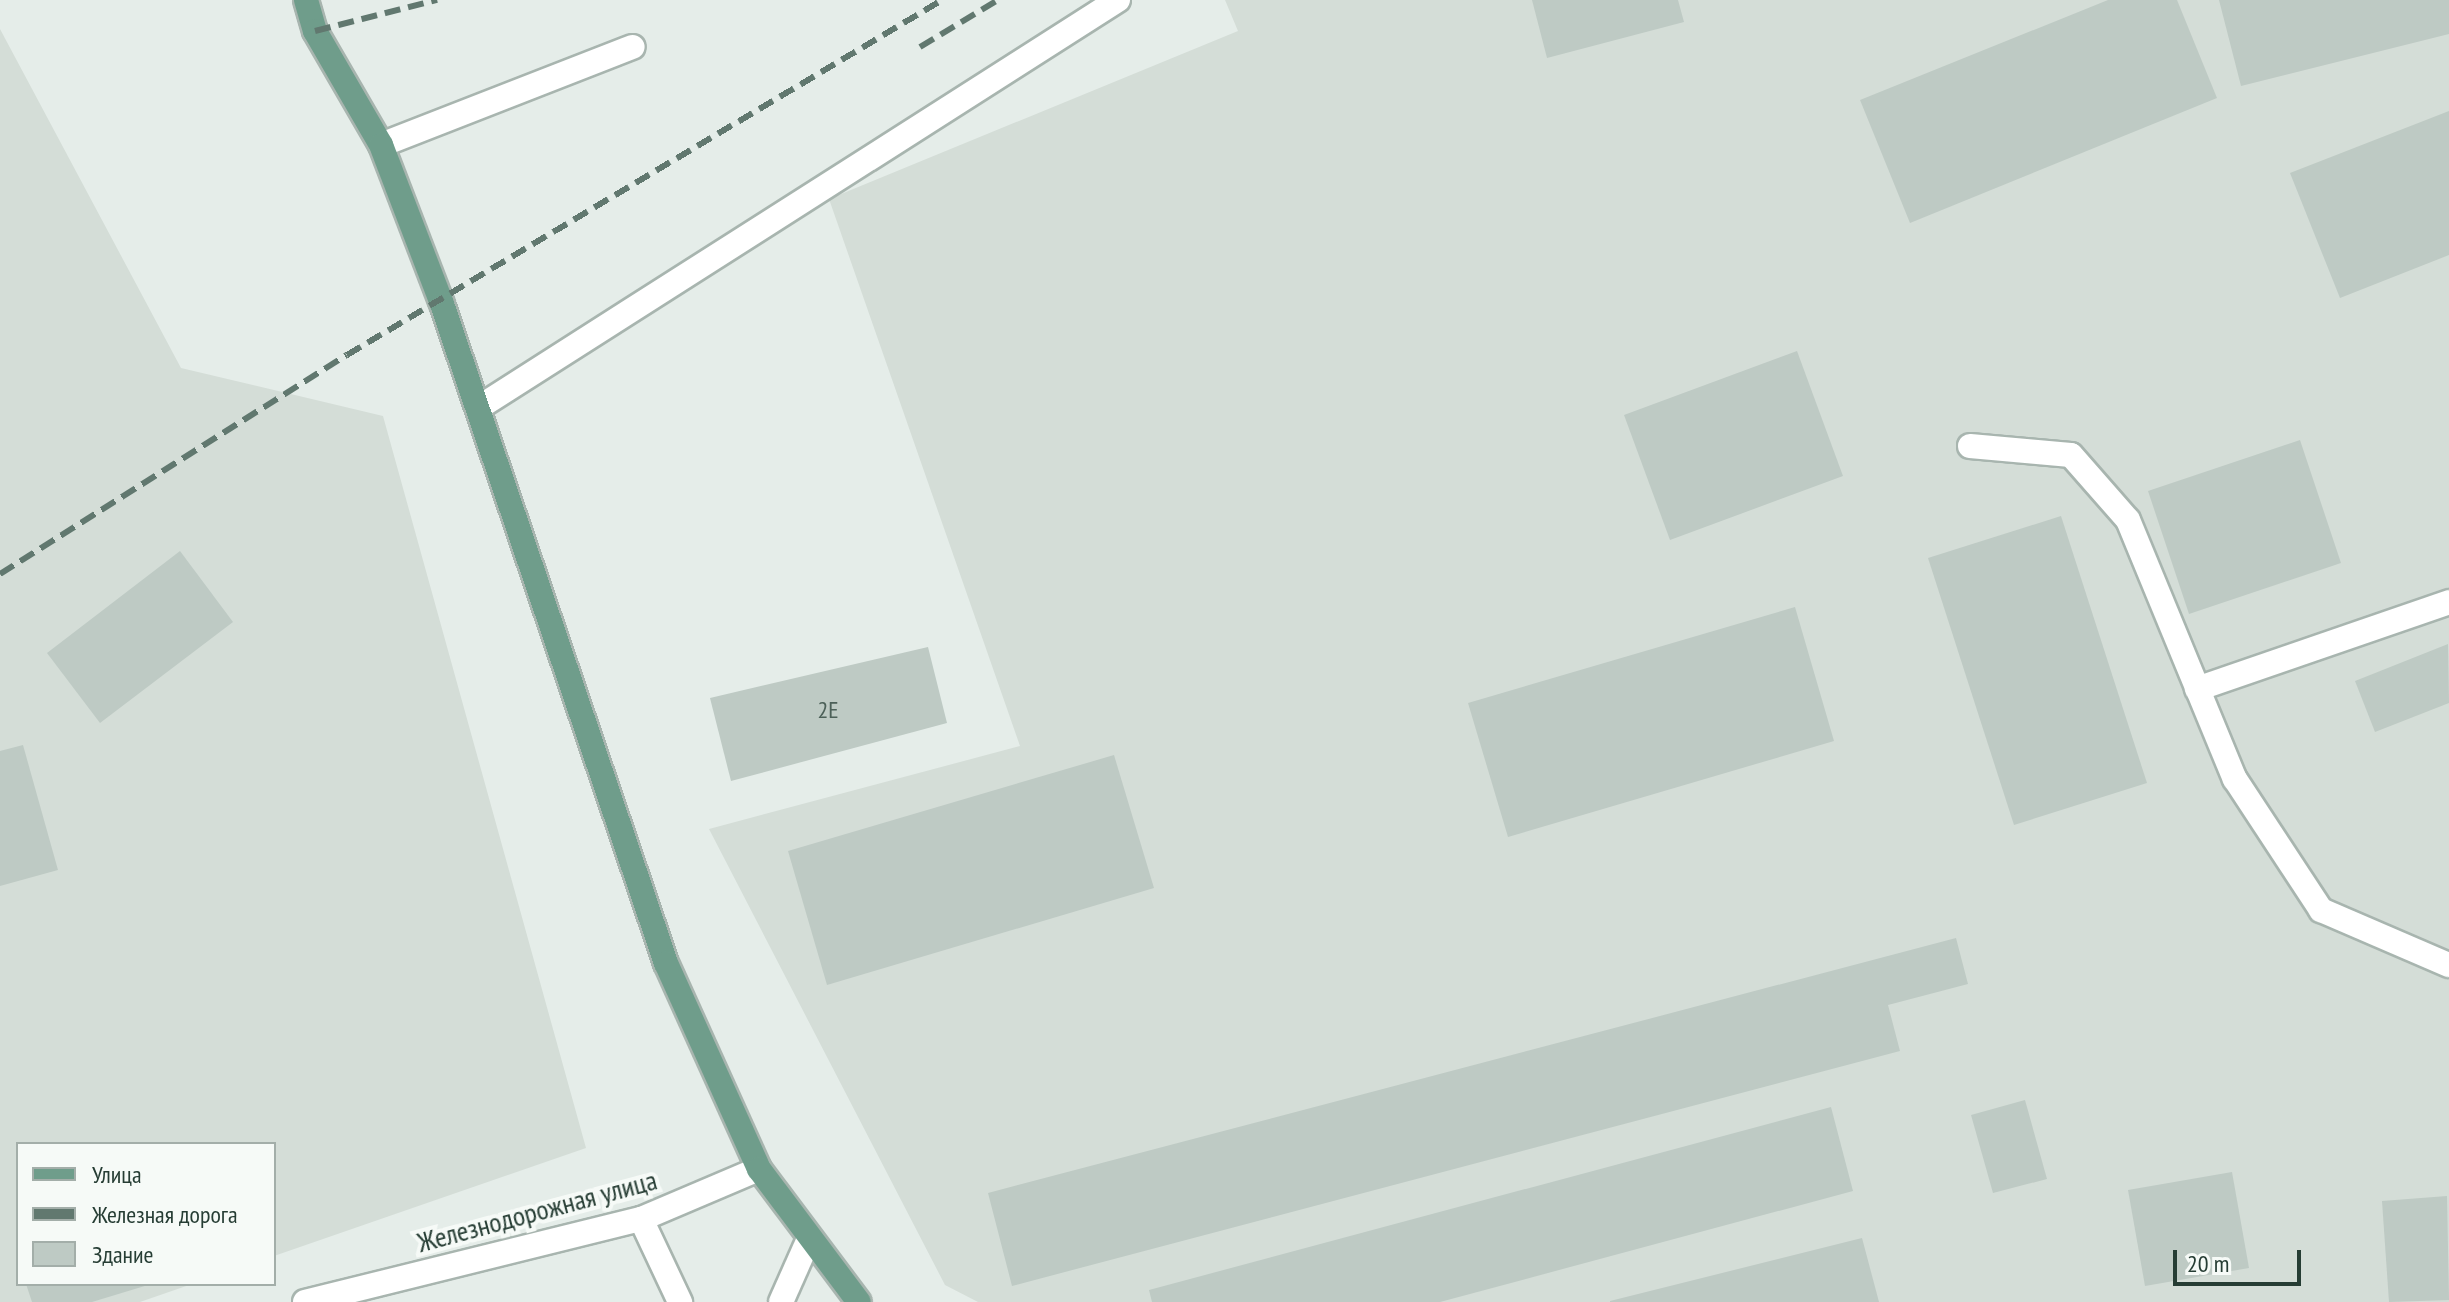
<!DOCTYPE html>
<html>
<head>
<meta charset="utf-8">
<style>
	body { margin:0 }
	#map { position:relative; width:2449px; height:1302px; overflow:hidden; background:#e5ede9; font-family:"PT Sans Narrow",sans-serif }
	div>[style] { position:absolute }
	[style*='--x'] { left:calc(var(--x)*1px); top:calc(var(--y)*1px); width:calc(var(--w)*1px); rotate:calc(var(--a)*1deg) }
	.built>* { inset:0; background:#d4ddd7 }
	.building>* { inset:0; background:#becac4 }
	.roads { filter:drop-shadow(2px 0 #a8b5af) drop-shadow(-2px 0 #a8b5af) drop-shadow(0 2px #a8b5af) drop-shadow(0 -2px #a8b5af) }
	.minor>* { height:24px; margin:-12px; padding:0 12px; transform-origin:12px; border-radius:12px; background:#fff }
	.major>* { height:24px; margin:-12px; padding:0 12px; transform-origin:12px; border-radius:12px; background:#6f9d8b }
	.rail>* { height:6px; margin-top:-3px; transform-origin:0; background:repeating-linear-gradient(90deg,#61786f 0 16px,transparent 0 24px) }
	span { translate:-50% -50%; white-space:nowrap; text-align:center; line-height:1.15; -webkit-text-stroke:8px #f6faf7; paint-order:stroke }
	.number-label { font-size:24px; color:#4c6058 }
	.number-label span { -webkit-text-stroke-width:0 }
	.street-label { font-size:28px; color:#263d34 }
	.legend { position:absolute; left:16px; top:1142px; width:260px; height:144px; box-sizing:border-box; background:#f6faf7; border:2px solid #a3aea9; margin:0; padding:10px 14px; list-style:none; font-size:24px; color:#263d34 }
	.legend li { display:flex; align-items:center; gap:16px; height:40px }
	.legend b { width:40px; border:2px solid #a3aea9 }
	.scale { position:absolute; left:2173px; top:1250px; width:128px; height:36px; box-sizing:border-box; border:4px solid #263d34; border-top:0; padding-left:10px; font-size:24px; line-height:28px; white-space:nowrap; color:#263d34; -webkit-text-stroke:6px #f6faf7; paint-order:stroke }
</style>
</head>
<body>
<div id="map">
	<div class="built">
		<div style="clip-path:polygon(1225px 0,2449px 0,2449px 1302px,978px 1302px,945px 1285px,709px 829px,1020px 746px,829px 199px,1238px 31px)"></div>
		<div style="clip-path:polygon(0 29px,181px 368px,383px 416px,586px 1148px,274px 1256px,274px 1144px,18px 1144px,18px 1284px,192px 1284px,140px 1302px,0 1302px)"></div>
	</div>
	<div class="building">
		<div style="clip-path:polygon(1532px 0,1678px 0,1684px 22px,1547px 58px)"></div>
		<div style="clip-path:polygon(2108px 0,2177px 0,2217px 98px,1910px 223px,1860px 100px)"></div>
		<div style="clip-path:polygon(2219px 0,2449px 0,2449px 34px,2241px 86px)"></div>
		<div style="clip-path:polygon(2449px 111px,2449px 255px,2340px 298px,2290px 173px)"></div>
		<div style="clip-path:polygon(1797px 351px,1843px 476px,1670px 540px,1624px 415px)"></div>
		<div style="clip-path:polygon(2300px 440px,2341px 563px,2189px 614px,2148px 491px)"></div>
		<div style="clip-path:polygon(2061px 516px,2147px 783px,2014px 825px,1928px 558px)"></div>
		<div style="clip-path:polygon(180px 551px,233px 622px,100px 723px,47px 653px)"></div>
		<div style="clip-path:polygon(1795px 607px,1834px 741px,1508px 837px,1468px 703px)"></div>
		<div style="clip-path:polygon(2448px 644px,2449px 703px,2375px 732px,2355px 681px)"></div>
		<div style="clip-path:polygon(928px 647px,947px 723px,731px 781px,710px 698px)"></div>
		<div style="clip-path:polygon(23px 745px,58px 870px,0 886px,0 751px)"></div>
		<div style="clip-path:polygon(1114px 755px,1154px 888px,827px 985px,788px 851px)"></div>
		<div style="clip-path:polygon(1956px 938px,1968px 984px,1888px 1005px,1900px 1051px,1012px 1286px,988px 1193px)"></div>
		<div style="clip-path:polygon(2025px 1100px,2047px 1179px,1993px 1193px,1971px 1115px)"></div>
		<div style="clip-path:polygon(1831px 1107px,1853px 1191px,1440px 1302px,1152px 1302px,1149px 1290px)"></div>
		<div style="clip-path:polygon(2232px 1172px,2249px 1268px,2145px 1286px,2128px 1190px)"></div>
		<div style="clip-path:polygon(2447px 1196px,2449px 1300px,2389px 1302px,2382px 1201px)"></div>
		<div style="clip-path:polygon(1862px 1238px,1879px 1302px,1610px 1302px,1610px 1301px)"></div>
		<div style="clip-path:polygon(26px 1284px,148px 1284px,148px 1285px,92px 1302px,32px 1302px)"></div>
	</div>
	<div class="roads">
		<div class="minor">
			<div style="--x:381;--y:145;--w:270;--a:-21.3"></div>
			<div style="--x:478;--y:408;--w:759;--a:-32.52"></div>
			<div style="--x:1970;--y:446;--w:101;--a:5.1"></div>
			<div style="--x:2071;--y:455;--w:86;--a:48.8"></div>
			<div style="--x:2128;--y:520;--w:280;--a:67.6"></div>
			<div style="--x:2235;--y:779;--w:157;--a:56.7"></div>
			<div style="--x:2321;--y:910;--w:139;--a:23.3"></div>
			<div style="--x:2197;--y:689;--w:267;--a:-19"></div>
			<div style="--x:641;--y:1219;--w:92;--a:64.8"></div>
			<div style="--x:305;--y:1302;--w:346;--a:-13.9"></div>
			<div style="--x:641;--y:1219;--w:128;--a:-23"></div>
			<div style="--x:781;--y:1302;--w:67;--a:-66.1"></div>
		</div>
		<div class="major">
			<div style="--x:306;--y:0;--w:32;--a:74"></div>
			<div style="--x:315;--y:31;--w:132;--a:59.9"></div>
			<div style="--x:381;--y:145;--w:170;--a:69"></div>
			<div style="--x:442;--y:304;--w:696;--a:71.23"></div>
			<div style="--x:666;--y:963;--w:226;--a:65.7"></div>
			<div style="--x:759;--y:1169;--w:166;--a:53.1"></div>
		</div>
	</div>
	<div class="rail">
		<div style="--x:315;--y:31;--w:126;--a:-14.3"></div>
		<div style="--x:920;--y:47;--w:91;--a:-31.1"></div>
		<div style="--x:0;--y:574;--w:410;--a:-32.3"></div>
		<div style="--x:347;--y:355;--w:693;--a:-30.82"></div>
	</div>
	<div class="number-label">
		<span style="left:828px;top:710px">2Е</span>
	</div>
	<div class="street-label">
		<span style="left:537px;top:1211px;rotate:-15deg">Железнодорожная улица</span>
	</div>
	<ul class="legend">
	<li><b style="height:10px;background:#6f9d8b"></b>Улица</li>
	<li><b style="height:10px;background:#61786f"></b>Железная дорога</li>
	<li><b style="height:22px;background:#becac4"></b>Здание</li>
	</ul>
	<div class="scale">20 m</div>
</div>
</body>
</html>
